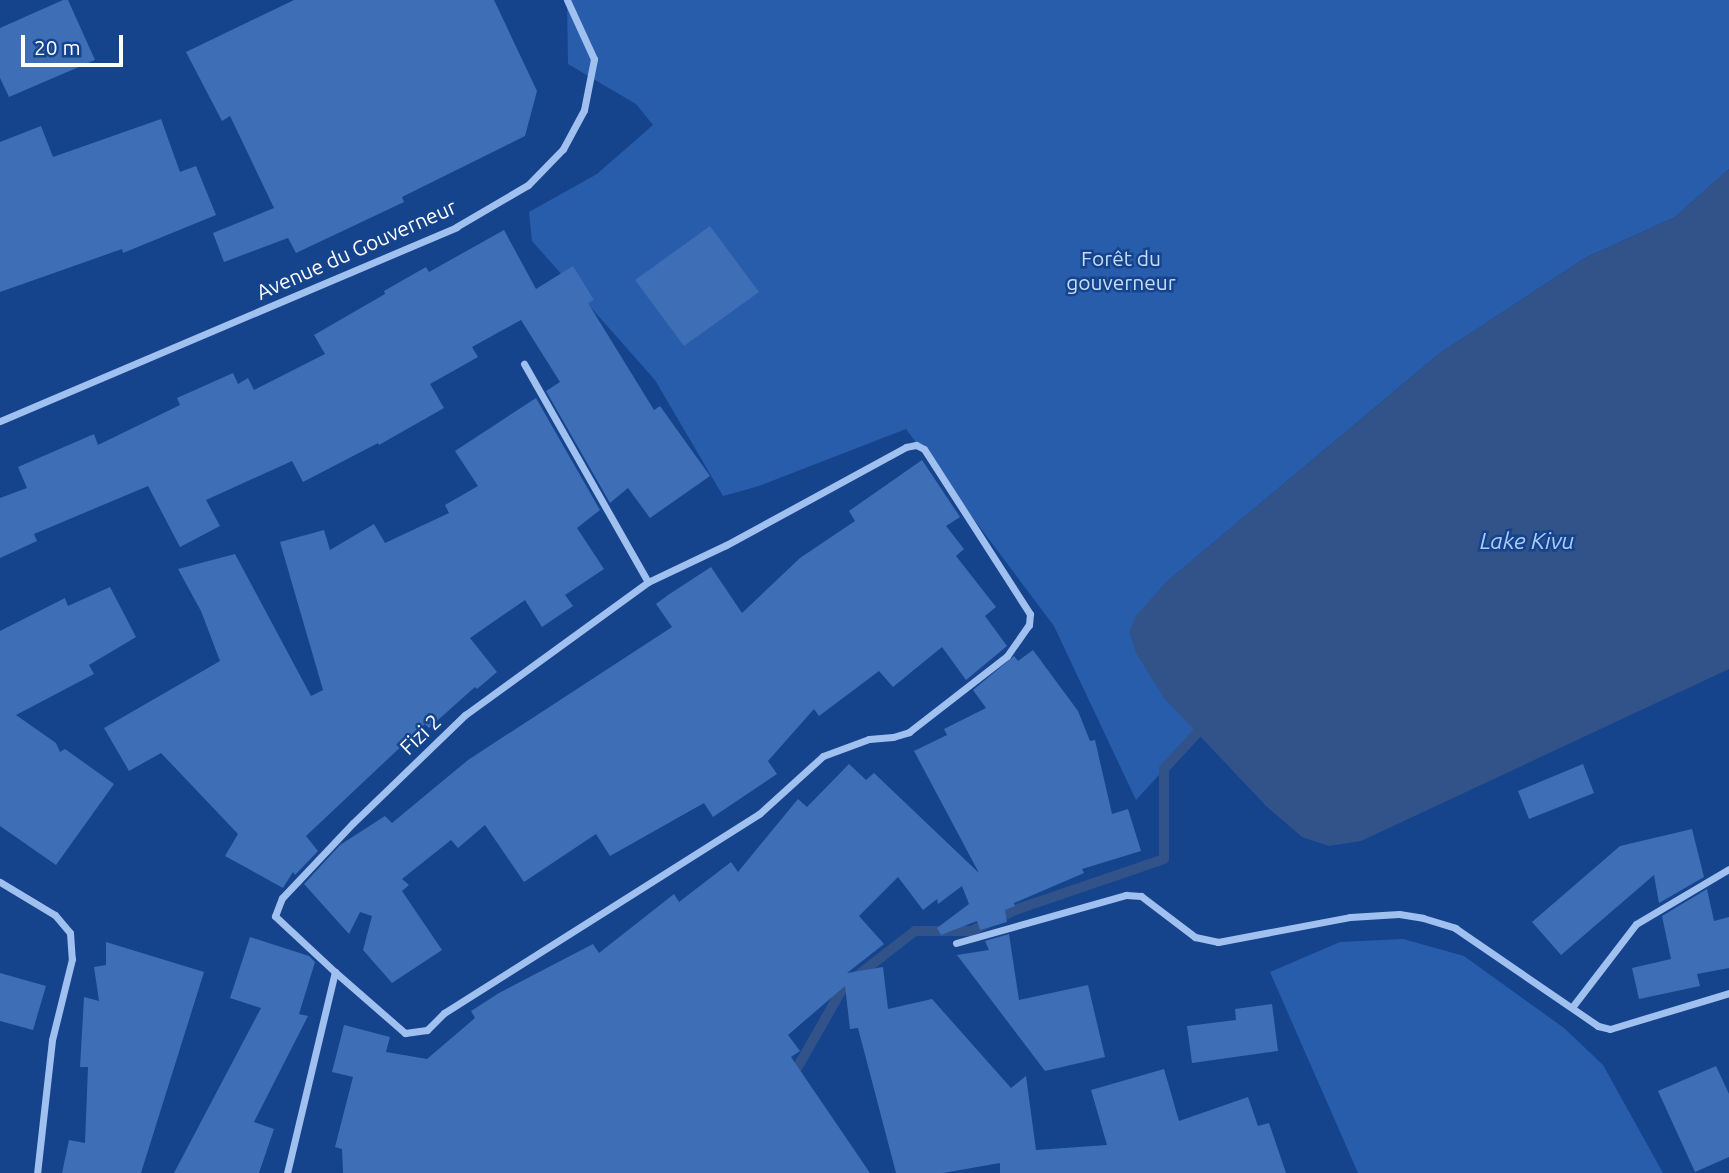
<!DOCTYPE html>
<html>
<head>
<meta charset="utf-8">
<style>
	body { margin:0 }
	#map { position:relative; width:1729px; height:1173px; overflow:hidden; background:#15448d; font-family:Ubuntu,sans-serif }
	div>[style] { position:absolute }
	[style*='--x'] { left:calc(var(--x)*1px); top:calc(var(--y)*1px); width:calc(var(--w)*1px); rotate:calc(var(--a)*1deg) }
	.green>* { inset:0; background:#285dac }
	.water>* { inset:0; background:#315389 }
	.stream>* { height:10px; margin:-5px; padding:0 5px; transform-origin:5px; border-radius:5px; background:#315389 }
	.building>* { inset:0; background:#3e6eb6 }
	.minor>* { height:7px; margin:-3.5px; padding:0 3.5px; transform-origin:3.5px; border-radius:3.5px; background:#a0c0f0 }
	span { translate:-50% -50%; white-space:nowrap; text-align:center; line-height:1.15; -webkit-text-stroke:5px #15448d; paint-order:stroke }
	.street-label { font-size:21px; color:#fff }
	.park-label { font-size:21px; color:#c6dcfb }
	.water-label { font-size:23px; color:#accbf7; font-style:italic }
	.scale { position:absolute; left:21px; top:35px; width:102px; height:32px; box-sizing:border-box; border:4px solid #fff; border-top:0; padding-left:9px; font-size:21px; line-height:24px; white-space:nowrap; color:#fff; -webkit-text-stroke:5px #15448d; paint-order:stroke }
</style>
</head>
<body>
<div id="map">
	<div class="green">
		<div style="clip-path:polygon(567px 0,1729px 0,1729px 169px,1675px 217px,1585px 258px,1440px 353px,1165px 583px,1164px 698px,1198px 732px,1136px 800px,1054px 626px,906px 429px,759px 486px,723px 496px,655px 380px,532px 241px,529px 212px,597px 174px,653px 125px,636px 104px,568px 64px)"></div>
		<div style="clip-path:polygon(1403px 939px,1464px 956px,1564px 1028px,1603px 1065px,1663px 1173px,1358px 1173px,1270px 972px,1340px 942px)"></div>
	</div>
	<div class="water">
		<div style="clip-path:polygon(1729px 169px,1729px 669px,1361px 841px,1329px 846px,1302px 837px,1267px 807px,1164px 698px,1136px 653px,1129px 632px,1136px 616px,1165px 583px,1440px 353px,1585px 258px,1675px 217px)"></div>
	</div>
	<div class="stream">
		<div style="--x:792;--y:1077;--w:105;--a:-60.3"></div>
		<div style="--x:844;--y:986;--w:90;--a:-37.8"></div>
		<div style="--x:915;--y:931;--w:56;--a:0"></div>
		<div style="--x:971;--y:931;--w:49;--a:-25.5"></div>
		<div style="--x:1015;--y:910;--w:157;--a:-18.9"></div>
		<div style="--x:1164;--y:859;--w:90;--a:-90"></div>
		<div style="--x:1164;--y:769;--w:50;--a:-47.4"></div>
	</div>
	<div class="building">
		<div style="clip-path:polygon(63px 0,68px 0,95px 60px,9px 97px,0 78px,0 28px)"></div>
		<div style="clip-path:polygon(294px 0,494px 0,537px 91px,525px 136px,402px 197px,404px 202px,296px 253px,288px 238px,224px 262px,213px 233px,274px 208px,230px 116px,222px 121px,186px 52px)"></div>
		<div style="clip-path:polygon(161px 119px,180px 172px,196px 166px,216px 215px,123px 253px,122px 249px,0 292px,0 142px,41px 126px,53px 157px)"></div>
		<div style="clip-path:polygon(710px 226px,759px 292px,684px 346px,635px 280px)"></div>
		<div style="clip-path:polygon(504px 230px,536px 289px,573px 266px,594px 300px,588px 303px,654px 410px,660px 406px,710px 476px,650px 518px,628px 488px,610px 503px,546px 391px,560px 382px,521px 320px,472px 347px,478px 357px,430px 384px,444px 408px,379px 445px,378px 443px,303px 482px,292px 461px,206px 500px,220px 526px,180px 547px,148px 486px,34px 534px,37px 541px,0 558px,0 498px,27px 488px,18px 467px,94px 434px,98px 445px,180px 405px,177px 398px,233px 373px,238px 384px,248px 378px,254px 390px,325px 354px,314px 335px,385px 294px,384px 291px,426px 267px,429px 272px)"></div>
		<div style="clip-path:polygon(536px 398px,600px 510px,577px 528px,604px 569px,565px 595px,573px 606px,542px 627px,525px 600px,470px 638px,497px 672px,477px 689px,475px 687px,429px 728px,425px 724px,306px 836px,318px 851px,295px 875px,293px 872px,283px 888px,225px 856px,238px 834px,161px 753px,129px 771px,104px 728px,220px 661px,201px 611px,178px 569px,235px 554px,311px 696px,323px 690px,280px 542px,324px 530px,330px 550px,374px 524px,385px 543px,449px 513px,445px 505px,478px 486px,455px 451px)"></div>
		<div style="clip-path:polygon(922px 460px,960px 517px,946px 526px,964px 549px,956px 556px,996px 607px,985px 616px,1007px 646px,966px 680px,942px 647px,893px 687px,879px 671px,819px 716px,814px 709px,768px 761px,777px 774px,713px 817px,704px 803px,610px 856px,596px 834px,524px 882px,485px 825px,458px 848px,451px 840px,402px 879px,409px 885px,402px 891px,442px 950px,392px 983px,363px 950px,372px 916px,360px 912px,349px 934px,304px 884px,340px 845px,385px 816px,392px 823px,468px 760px,672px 627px,656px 604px,668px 595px,711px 567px,742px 613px,800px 558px,855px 521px,849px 511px)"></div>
		<div style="clip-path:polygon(110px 587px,136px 637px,89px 665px,94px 674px,16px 715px,56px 743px,60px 752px,65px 749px,114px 784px,56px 865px,0 826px,0 631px,65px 598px,68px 606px)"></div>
		<div style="clip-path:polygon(1033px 650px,1078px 711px,1090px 741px,1095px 740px,1112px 814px,1128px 809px,1141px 851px,1082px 869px,1084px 873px,1014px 903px,1015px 906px,1005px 910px,1007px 922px,980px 930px,977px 921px,941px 935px,937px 928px,969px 904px,962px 886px,938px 904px,937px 899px,923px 910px,898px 877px,859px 916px,884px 944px,847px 973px,883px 967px,888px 1009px,932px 999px,1011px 1088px,1026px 1076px,1036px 1150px,1107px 1145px,1091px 1090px,1164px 1069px,1179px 1121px,1248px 1097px,1258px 1126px,1269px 1123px,1286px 1173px,1000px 1173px,1000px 1163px,943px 1173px,896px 1173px,858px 1028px,850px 1029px,845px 986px,788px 1035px,800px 1051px,791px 1057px,870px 1173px,343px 1173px,342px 1149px,335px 1147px,353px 1077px,332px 1072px,344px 1025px,390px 1037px,386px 1052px,427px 1059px,475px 1018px,471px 1011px,499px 993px,593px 944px,599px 953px,674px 894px,679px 902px,731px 862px,738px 872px,798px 799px,807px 807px,849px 764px,866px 780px,874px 773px,979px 873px,914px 751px,947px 735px,944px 729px,986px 708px,973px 690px,1014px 656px,1018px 661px)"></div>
		<div style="clip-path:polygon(1583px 764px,1594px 793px,1529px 819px,1518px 791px)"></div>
		<div style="clip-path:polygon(1692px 829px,1704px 877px,1659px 903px,1654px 875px,1561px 955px,1532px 922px,1620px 846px)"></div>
		<div style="clip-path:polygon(1707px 889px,1714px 921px,1729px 917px,1729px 968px,1697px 974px,1700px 986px,1639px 999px,1632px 968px,1671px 959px,1662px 916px)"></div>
		<div style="clip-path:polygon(1009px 934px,1019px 1000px,1088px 985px,1105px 1057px,1045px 1071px,957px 955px,989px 950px,985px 941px)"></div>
		<div style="clip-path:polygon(250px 937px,309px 956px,315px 962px,299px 1014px,308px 1016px,254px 1122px,274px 1129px,259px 1173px,174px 1173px,261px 1008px,230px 998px)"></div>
		<div style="clip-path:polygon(106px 942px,204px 972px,141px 1173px,62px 1173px,69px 1140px,85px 1143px,88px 1067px,80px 1067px,84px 997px,99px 1001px,94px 967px,106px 965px)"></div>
		<div style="clip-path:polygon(0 973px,46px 986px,33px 1030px,0 1021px)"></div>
		<div style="clip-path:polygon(1272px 1004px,1278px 1051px,1192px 1063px,1187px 1026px,1236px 1020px,1235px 1009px)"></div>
		<div style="clip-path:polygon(1716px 1066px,1729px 1094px,1729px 1157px,1695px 1172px,1658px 1091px)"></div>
	</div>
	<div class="minor">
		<div style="--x:0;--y:421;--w:496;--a:-23"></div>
		<div style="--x:456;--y:227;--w:83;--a:-30.3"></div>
		<div style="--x:528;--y:185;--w:50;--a:-45.8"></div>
		<div style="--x:563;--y:149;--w:44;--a:-61.7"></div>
		<div style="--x:584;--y:110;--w:52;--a:-78.9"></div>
		<div style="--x:594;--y:59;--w:65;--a:-114.6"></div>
		<div style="--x:0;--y:882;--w:64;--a:31"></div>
		<div style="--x:55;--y:915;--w:23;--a:50"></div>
		<div style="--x:70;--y:933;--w:26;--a:86"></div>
		<div style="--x:72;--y:959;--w:83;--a:103.9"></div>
		<div style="--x:52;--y:1040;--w:134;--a:96.4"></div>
		<div style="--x:956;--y:943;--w:177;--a:-15.8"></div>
		<div style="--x:1126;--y:895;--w:15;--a:4"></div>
		<div style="--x:1141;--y:896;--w:68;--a:37.2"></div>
		<div style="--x:1195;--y:937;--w:24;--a:12"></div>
		<div style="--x:1218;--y:942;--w:134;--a:-10.7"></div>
		<div style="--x:1350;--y:917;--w:49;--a:-3.5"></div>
		<div style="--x:1399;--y:914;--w:24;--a:9"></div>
		<div style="--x:1423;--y:918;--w:34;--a:17"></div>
		<div style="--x:1455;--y:928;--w:173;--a:34.4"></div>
		<div style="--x:1598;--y:1026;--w:12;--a:14"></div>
		<div style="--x:1610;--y:1029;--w:124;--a:-16.8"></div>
		<div style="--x:335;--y:972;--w:93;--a:41.1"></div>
		<div style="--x:405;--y:1033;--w:22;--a:-8"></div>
		<div style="--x:427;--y:1030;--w:24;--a:-45"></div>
		<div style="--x:444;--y:1013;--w:373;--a:-32.3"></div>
		<div style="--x:759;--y:814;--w:86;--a:-42.2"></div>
		<div style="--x:823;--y:756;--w:49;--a:-20.3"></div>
		<div style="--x:869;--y:739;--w:24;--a:-5"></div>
		<div style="--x:893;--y:737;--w:17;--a:-17"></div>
		<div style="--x:909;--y:732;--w:124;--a:-37.8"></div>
		<div style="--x:1007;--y:656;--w:38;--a:-55"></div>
		<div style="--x:1029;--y:625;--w:11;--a:-85"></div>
		<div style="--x:1030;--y:614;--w:196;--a:-122.7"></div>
		<div style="--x:924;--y:449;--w:9;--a:-153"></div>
		<div style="--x:916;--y:445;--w:10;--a:169"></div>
		<div style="--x:906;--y:447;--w:205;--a:151.4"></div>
		<div style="--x:726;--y:545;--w:86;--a:154.6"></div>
		<div style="--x:1573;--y:1006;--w:103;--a:-52.5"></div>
		<div style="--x:1636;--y:924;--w:108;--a:-30.6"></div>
		<div style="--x:287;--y:1173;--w:207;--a:-76.6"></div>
		<div style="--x:335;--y:972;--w:82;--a:-137"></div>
		<div style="--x:275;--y:916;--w:19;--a:-69"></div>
		<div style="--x:282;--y:898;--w:103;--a:-46.6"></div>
		<div style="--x:353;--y:823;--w:156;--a:-44"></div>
		<div style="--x:465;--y:715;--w:226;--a:-36"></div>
		<div style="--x:648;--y:582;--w:251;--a:-119.6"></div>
	</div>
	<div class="street-label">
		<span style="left:356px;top:249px;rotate:-24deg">Avenue du Gouverneur</span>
		<span style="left:420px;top:734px;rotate:-44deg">Fizi 2</span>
	</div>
	<div class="park-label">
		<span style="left:1121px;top:270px">Forêt du<br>gouverneur</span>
	</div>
	<div class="water-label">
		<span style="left:1527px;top:541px">Lake Kivu</span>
	</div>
	<div class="scale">20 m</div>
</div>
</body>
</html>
